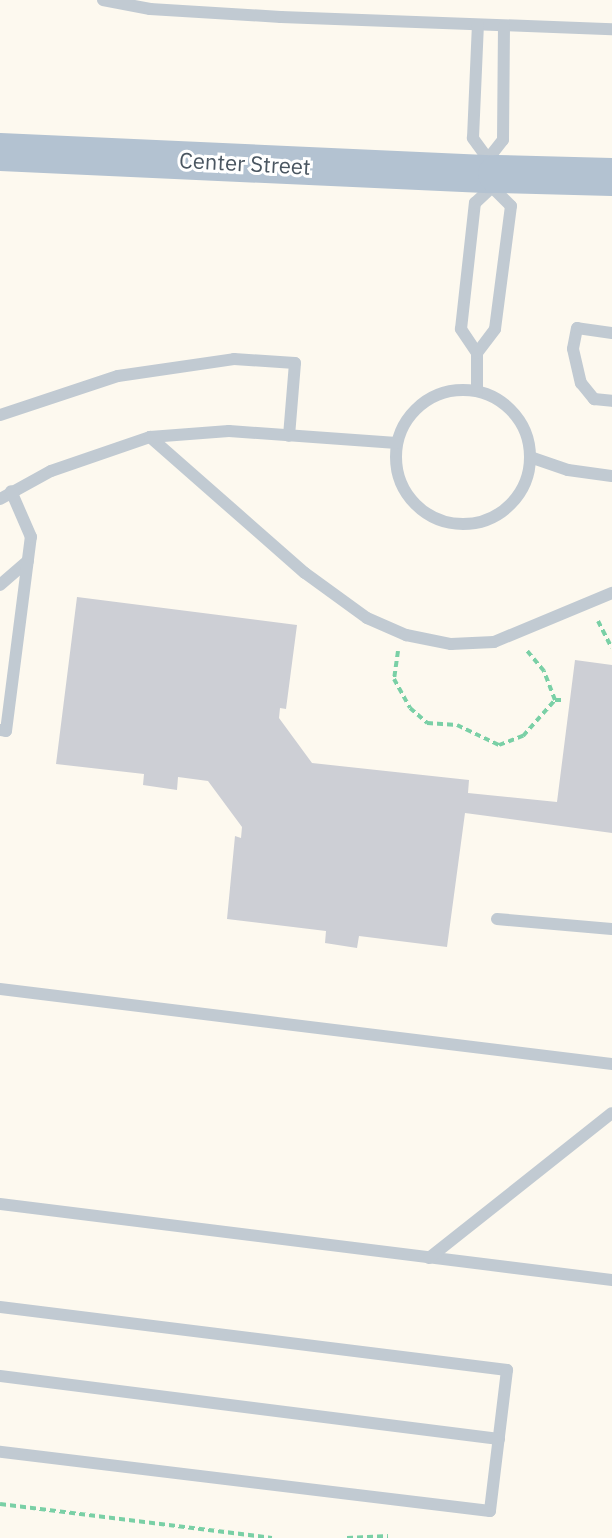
<!DOCTYPE html>
<html>
<head>
<meta charset="utf-8">
<style>
	body { margin:0 }
	#map { position:relative; width:612px; height:1538px; overflow:hidden; background:#f5f3f3; font-family:"IBM Plex Sans",sans-serif }
	div>[style] { position:absolute }
	[style*='--x'] { left:calc(var(--x)*1px); top:calc(var(--y)*1px); width:calc(var(--w)*1px); rotate:calc(var(--a)*1deg) }
	.commercial>* { inset:0; background:#fdf9ef }
	.building>* { inset:0; background:#cdcfd5 }
	.path>* { height:4px; margin-top:-2px; transform-origin:0; background:repeating-linear-gradient(90deg,#7ad0a6 0 6px,transparent 0 10px) }
	.service>* { height:12px; margin:-6px; padding:0 6px; transform-origin:6px; border-radius:6px; background:#c1cad2 }
	.service>.ring { margin:-6px; padding:0; box-sizing:content-box; background:none; border:12px solid #c1cad2; border-radius:50% }
	.primary>* { height:38px; margin:-19px; padding:0 19px; transform-origin:19px; border-radius:19px; background:#b3c2d1 }
	span { translate:-50% -50%; white-space:nowrap; text-align:center; line-height:1.15; -webkit-text-stroke:6px #fff; paint-order:stroke }
	.street-label { font-size:22px; color:#4a5661 }
</style>
</head>
<body>
<div id="map">
	<div class="commercial">
		<div style="clip-path:polygon(0 0,612px 0,612px 1538px,0 1538px)"></div>
	</div>
	<div class="building">
		<div style="clip-path:polygon(77px 597px,297px 625px,286px 709px,280px 708px,279px 718px,312px 763px,469px 780px,468px 793px,557px 802px,575px 660px,612px 665px,612px 833px,465px 813px,447px 947px,359px 936px,357px 948px,325px 943px,326px 931px,227px 919px,235px 836px,241px 838px,242px 827px,208px 781px,178px 777px,177px 790px,143px 785px,144px 774px,56px 764px)"></div>
	</div>
	<div class="path">
		<div style="--x:598;--y:621;--w:30;--a:63"></div>
		<div style="--x:398;--y:651;--w:28;--a:98"></div>
		<div style="--x:394;--y:679;--w:33;--a:61"></div>
		<div style="--x:410;--y:708;--w:23;--a:41"></div>
		<div style="--x:427;--y:723;--w:30;--a:4"></div>
		<div style="--x:457;--y:725;--w:47;--a:25.5"></div>
		<div style="--x:499;--y:745;--w:26;--a:-21"></div>
		<div style="--x:523;--y:736;--w:48;--a:-48.4"></div>
		<div style="--x:555;--y:700;--w:31;--a:-111"></div>
		<div style="--x:544;--y:671;--w:26;--a:-130"></div>
		<div style="--x:555;--y:700;--w:10;--a:0"></div>
		<div style="--x:0;--y:1504;--w:274;--a:7.1"></div>
		<div style="--x:347;--y:1538;--w:41;--a:-2.8"></div>
	</div>
	<div class="service">
		<div style="--x:103;--y:0;--w:48;--a:10.8"></div>
		<div style="--x:150;--y:9;--w:131;--a:3.5"></div>
		<div style="--x:281;--y:17;--w:331;--a:2.1"></div>
		<div style="--x:488;--y:159;--w:24;--a:-52"></div>
		<div style="--x:503;--y:140;--w:113;--a:-89.5"></div>
		<div style="--x:612;--y:333;--w:35;--a:-172"></div>
		<div style="--x:577;--y:328;--w:21;--a:101"></div>
		<div style="--x:573;--y:349;--w:35;--a:77"></div>
		<div style="--x:581;--y:383;--w:21;--a:51"></div>
		<div style="--x:594;--y:399;--w:18;--a:6"></div>
		<div style="--x:477;--y:353;--w:30;--a:-53"></div>
		<div style="--x:495;--y:329;--w:124;--a:-82.6"></div>
		<div style="--x:511;--y:206;--w:27;--a:-135"></div>
		<div style="--x:492;--y:187;--w:28;--a:-98"></div>
		<div style="--x:488;--y:159;--w:26;--a:-126"></div>
		<div style="--x:473;--y:138;--w:113;--a:-87.5"></div>
		<div class="ring" style="left:396px;top:390px;width:122px;height:122px"></div>
		<div style="--x:477;--y:391;--w:38;--a:-90"></div>
		<div style="--x:477;--y:353;--w:29;--a:-124"></div>
		<div style="--x:461;--y:329;--w:127;--a:-83.7"></div>
		<div style="--x:475;--y:203;--w:23;--a:-43"></div>
		<div style="--x:0;--y:415;--w:124;--a:-18.3"></div>
		<div style="--x:118;--y:376;--w:117;--a:-8.3"></div>
		<div style="--x:234;--y:359;--w:61;--a:3.8"></div>
		<div style="--x:295;--y:363;--w:73;--a:94.7"></div>
		<div style="--x:150;--y:437;--w:206;--a:41.3"></div>
		<div style="--x:305;--y:573;--w:77;--a:36"></div>
		<div style="--x:367;--y:618;--w:43;--a:23.6"></div>
		<div style="--x:406;--y:635;--w:46;--a:11.3"></div>
		<div style="--x:451;--y:644;--w:43;--a:-2.7"></div>
		<div style="--x:494;--y:642;--w:128;--a:-22.6"></div>
		<div style="--x:530;--y:457;--w:40;--a:18.9"></div>
		<div style="--x:568;--y:470;--w:44;--a:7.8"></div>
		<div style="--x:0;--y:499;--w:58;--a:-28.8"></div>
		<div style="--x:51;--y:471;--w:105;--a:-19"></div>
		<div style="--x:150;--y:437;--w:79;--a:-4.3"></div>
		<div style="--x:229;--y:431;--w:168;--a:4.1"></div>
		<div style="--x:0;--y:585;--w:37;--a:-41"></div>
		<div style="--x:0;--y:730;--w:6;--a:9"></div>
		<div style="--x:6;--y:731;--w:196;--a:-82.7"></div>
		<div style="--x:31;--y:537;--w:50;--a:-113.5"></div>
		<div style="--x:497;--y:919;--w:115;--a:5"></div>
		<div style="--x:0;--y:989;--w:617;--a:6.99"></div>
		<div style="--x:0;--y:1204;--w:617;--a:7.08"></div>
		<div style="--x:429;--y:1258;--w:233;--a:-38.4"></div>
		<div style="--x:0;--y:1307;--w:511;--a:7.08"></div>
		<div style="--x:507;--y:1370;--w:142;--a:96.9"></div>
		<div style="--x:490;--y:1511;--w:494;--a:-173.1"></div>
		<div style="--x:0;--y:1376;--w:503;--a:7.2"></div>
	</div>
	<div class="primary">
		<div style="--x:0;--y:152;--w:491;--a:2.6"></div>
		<div style="--x:497;--y:174;--w:115;--a:1.5"></div>
	</div>
	<div class="street-label">
		<span style="left:245px;top:163px;rotate:3deg">Center Street</span>
	</div>
</div>
</body>
</html>
